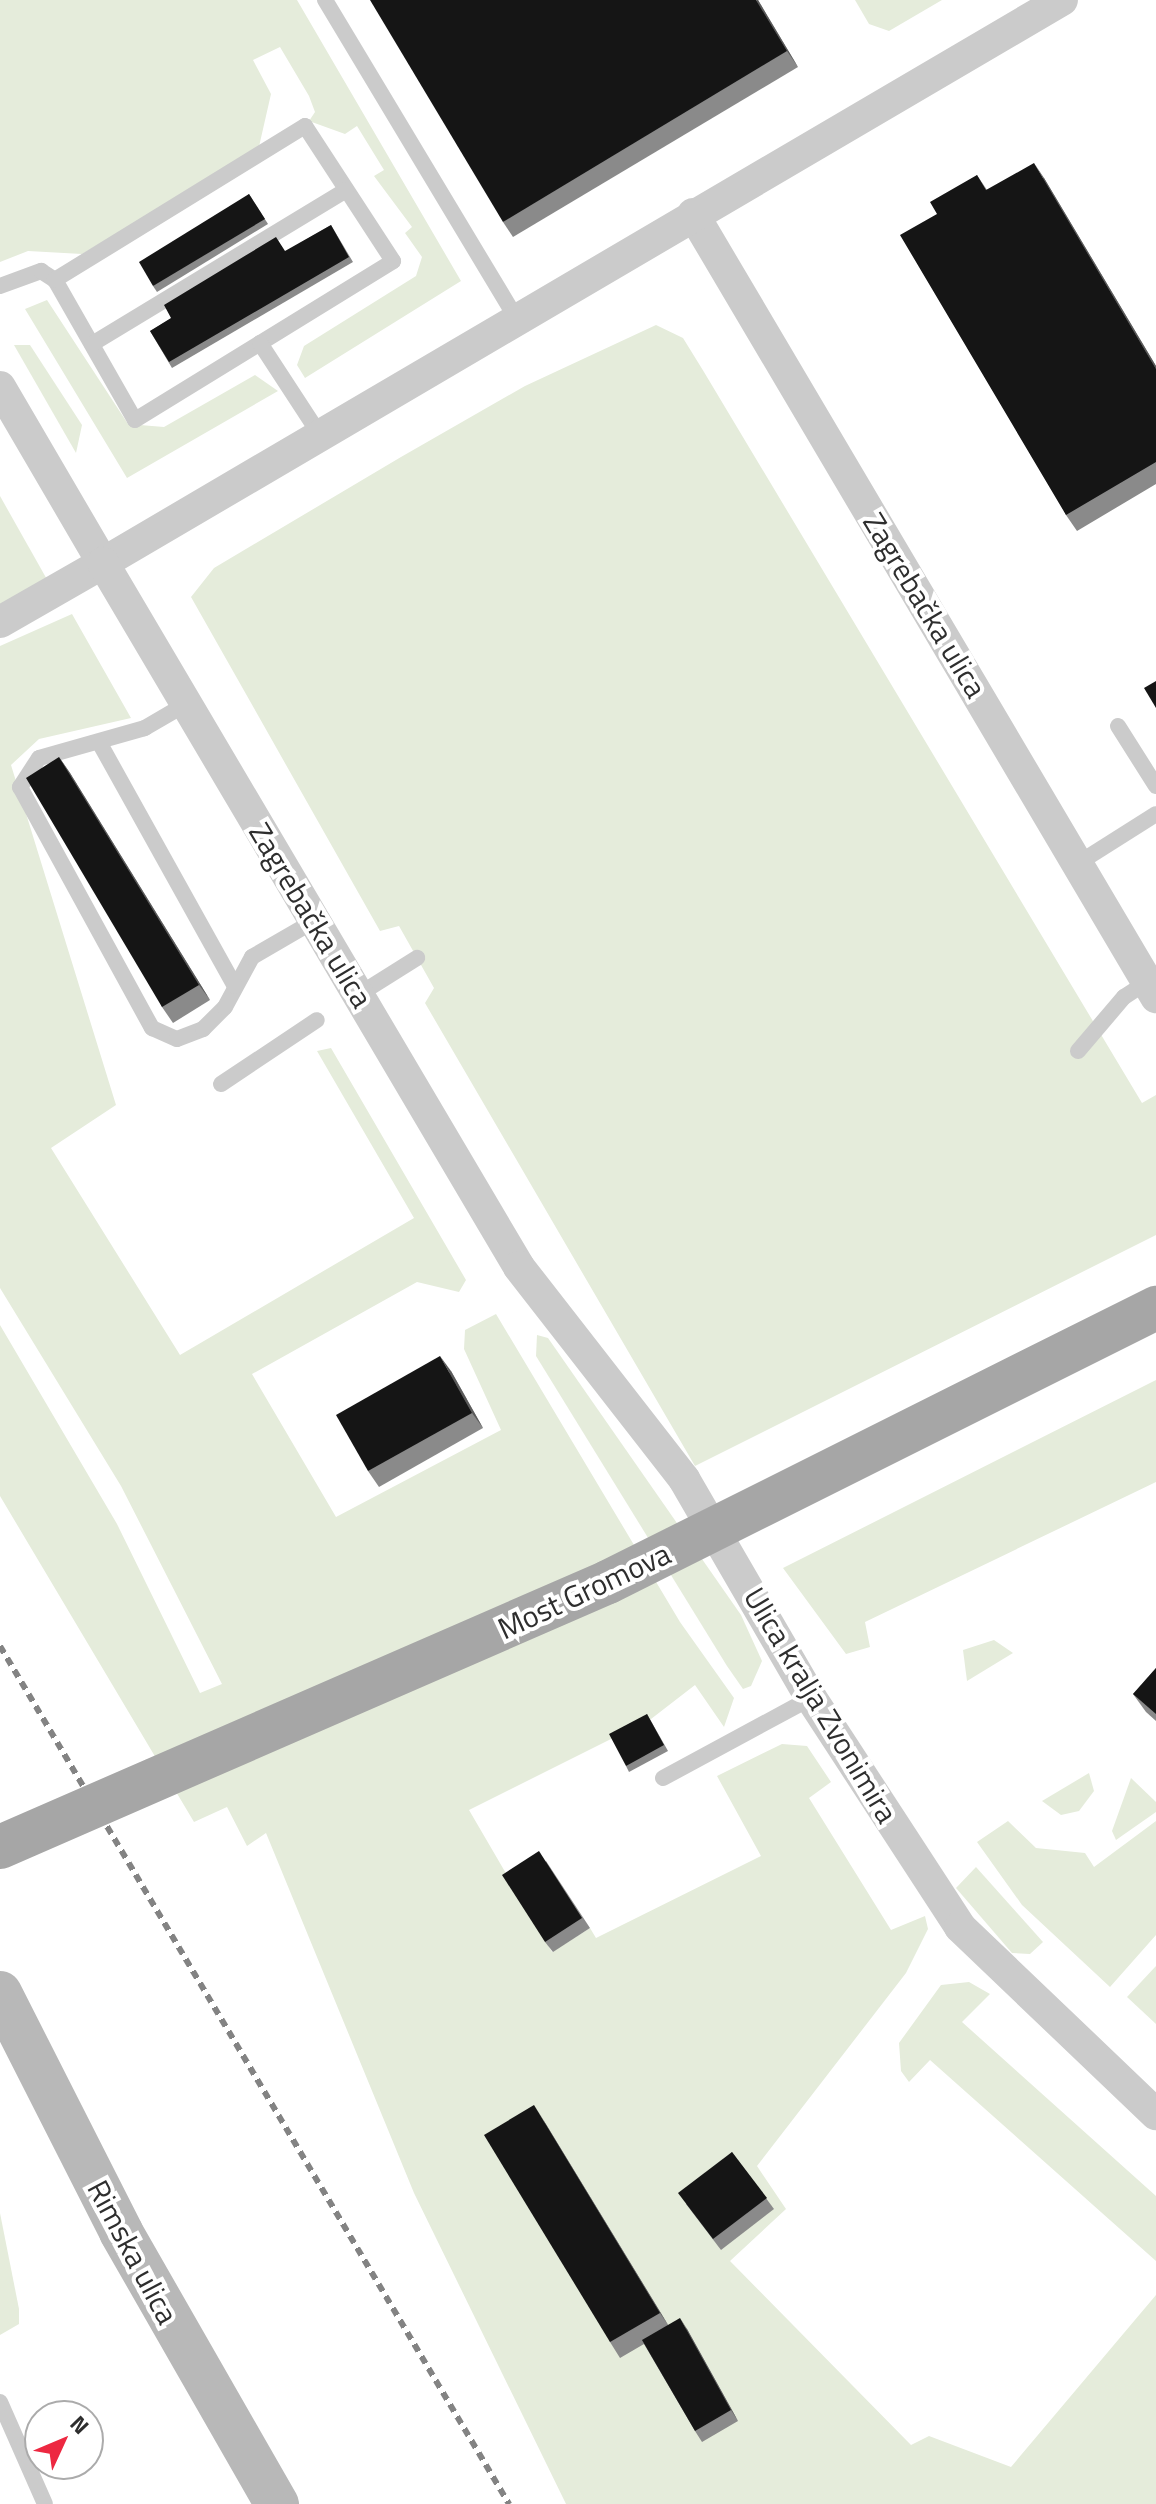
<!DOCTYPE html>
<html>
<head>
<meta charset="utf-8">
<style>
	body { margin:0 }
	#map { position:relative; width:1156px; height:2504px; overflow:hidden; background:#fff; font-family:"Titillium Web",sans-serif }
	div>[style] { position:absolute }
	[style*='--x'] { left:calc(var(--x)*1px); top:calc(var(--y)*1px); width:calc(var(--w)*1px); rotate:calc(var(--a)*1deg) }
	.green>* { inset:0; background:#e5ecdb }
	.service>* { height:16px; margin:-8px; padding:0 8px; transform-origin:8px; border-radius:8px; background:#cbcbcb }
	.minor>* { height:32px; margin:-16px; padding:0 16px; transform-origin:16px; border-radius:16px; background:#cbcbcb }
	.secondary>* { height:44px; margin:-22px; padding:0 22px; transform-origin:22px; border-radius:22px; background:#b8b8b8 }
	.rail>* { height:6px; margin-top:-3px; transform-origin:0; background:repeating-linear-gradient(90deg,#838383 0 8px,transparent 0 14px) }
	.primary-bridge>* { height:44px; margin:-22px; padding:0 22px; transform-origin:22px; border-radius:22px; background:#a6a6a6 }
	.wall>* { inset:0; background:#8a8a8a }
	.shaded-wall>* { inset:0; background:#5b5b5b }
	.building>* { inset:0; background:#151515 }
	span { translate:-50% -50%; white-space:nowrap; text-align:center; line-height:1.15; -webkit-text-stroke:8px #fff; paint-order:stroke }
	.street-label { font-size:30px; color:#2e2e2e }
	.north { position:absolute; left:24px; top:2400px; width:80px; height:80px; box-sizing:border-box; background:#fff; border:2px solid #ababab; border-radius:50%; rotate:46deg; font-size:22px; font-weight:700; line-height:32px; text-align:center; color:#2e2e2e }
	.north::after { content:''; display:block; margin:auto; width:28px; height:36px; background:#ed2841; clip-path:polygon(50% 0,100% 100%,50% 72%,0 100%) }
</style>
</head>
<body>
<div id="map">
	<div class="green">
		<div style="clip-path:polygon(0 0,297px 0,461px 281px,305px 378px,297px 365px,304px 346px,416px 276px,422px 257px,405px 233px,412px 227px,374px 176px,384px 170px,357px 126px,345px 134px,309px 121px,315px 112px,309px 96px,280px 47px,253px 60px,271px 94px,258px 151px,82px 254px,28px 251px,0 262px)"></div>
		<div style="clip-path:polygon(855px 0,942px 0,889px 31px,869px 24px)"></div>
		<div style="clip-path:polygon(47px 300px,128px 424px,164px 427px,255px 375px,278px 391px,127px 478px,25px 309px)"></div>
		<div style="clip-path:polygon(656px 325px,683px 338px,704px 372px,1142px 1103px,1156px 1095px,1156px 1235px,695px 1466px,425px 1003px,434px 988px,399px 926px,380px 931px,191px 597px,214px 568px,401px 457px,525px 386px)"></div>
		<div style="clip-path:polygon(14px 345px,30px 345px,82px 425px,76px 453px)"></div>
		<div style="clip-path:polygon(0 496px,49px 583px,0 610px)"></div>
		<div style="clip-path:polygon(72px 614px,131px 718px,39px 739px,11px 765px,116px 1105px,51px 1148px,180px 1355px,414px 1218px,317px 1051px,331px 1048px,466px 1280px,459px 1292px,417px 1282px,252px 1374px,336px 1517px,501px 1430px,464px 1349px,465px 1330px,496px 1314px,680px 1622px,734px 1698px,724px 1727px,695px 1685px,651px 1719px,469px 1810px,552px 1952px,590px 1928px,596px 1938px,761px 1856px,717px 1776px,782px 1744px,807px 1746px,831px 1782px,809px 1798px,891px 1930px,925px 1916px,928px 1929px,906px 1973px,757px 2166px,786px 2209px,730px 2261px,911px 2445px,929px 2436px,1011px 2467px,1156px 2295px,1156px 2504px,566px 2504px,414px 2193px,266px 1833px,247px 1846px,227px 1807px,194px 1822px,0 1496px,0 1325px,117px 1524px,200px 1693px,222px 1684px,121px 1486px,0 1288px,0 646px)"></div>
		<div style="clip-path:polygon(537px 1335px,548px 1338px,741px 1615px,762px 1661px,751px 1686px,743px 1689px,727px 1666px,536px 1356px)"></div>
		<div style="clip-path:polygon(1156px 1380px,1156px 1482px,865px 1622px,870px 1647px,846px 1654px,783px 1568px)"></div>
		<div style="clip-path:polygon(994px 1640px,1013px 1653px,967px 1681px,963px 1650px)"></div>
		<div style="clip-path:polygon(1089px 1773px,1094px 1791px,1079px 1811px,1061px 1815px,1042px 1801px)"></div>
		<div style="clip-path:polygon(1131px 1778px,1156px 1802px,1156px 1812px,1116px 1840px,1112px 1831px)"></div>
		<div style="clip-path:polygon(1008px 1821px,1036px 1848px,1085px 1853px,1094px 1867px,1156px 1821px,1156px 1935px,1110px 1987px,1022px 1905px,977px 1842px)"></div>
		<div style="clip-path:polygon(976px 1867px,1043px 1942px,1030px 1954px,1012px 1953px,956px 1888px)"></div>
		<div style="clip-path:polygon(1156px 1966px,1156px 2024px,1127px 1997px)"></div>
		<div style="clip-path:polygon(969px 1982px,990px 1994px,962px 2022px,1156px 2196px,1156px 2261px,930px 2060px,909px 2082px,901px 2071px,899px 2043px,941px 1985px)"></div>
		<div style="clip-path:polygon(0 2213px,19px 2309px,19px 2324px,0 2335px)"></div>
	</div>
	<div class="service">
		<div style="--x:325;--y:0;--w:372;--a:59"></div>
		<div style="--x:0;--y:286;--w:44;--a:-20.1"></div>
		<div style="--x:41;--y:271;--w:17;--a:33"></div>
		<div style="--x:55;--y:280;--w:161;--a:60.3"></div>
		<div style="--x:135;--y:420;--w:303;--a:-31.6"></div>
		<div style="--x:393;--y:261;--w:161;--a:-123.1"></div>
		<div style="--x:305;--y:126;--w:294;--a:148.4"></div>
		<div style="--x:260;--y:343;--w:110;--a:56.9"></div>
		<div style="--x:92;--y:344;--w:297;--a:-31.2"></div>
		<div style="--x:186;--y:704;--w:48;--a:149.7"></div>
		<div style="--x:145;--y:728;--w:110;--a:164.2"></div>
		<div style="--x:39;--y:758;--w:35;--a:123"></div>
		<div style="--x:20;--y:787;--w:275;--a:61.3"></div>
		<div style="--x:152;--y:1028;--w:27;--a:24"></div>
		<div style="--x:177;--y:1039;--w:28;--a:-21"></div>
		<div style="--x:203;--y:1029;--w:31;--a:-45"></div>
		<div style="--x:225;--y:1007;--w:57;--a:-61.6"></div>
		<div style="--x:252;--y:957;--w:72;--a:-30.1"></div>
		<div style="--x:1118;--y:726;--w:71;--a:57.7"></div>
		<div style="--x:99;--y:742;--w:279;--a:60.9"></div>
		<div style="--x:1077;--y:864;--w:93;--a:-32.3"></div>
		<div style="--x:358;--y:995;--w:70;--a:-32.1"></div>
		<div style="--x:1078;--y:1051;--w:71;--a:-49.6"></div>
		<div style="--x:1124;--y:997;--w:31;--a:-33"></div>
		<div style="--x:221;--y:1084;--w:115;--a:-33.7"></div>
		<div style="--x:663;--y:1778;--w:168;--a:-28.4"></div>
		<div style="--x:0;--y:2402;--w:111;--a:66.2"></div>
	</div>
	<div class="minor">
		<div style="--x:693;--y:214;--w:910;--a:59.4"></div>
		<div style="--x:0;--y:387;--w:204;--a:59.7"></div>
		<div style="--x:103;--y:563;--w:1112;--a:-30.42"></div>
		<div style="--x:0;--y:622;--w:119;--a:-29.8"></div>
		<div style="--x:103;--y:563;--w:818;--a:59.42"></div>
		<div style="--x:519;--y:1267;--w:269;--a:52.1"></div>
		<div style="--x:684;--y:1479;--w:253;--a:59.9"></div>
		<div style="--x:811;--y:1698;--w:273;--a:56.9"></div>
		<div style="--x:960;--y:1927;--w:271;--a:43.7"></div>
	</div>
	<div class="secondary">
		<div style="--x:0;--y:1993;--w:268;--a:63.1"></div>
		<div style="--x:121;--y:2232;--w:314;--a:60.2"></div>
	</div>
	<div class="rail">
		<div style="--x:0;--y:1646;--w:998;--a:59.32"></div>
	</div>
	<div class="primary-bridge">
		<div style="--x:0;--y:1847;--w:663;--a:-23.55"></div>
		<div style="--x:608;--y:1582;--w:613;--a:-26.57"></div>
	</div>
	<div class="wall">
		<div style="clip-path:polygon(758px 0,798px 67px,513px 237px,503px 222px)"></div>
		<div style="clip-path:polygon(977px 175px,987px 190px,1044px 178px,1156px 366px,1156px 484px,1077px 531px,1066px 515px,937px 214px)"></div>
		<div style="clip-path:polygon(249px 194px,268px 224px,157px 292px,153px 286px)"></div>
		<div style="clip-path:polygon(331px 225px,353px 262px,172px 368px,150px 331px)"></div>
		<div style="clip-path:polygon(59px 757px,70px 773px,210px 1000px,173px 1023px,162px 1007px)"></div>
		<div style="clip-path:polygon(451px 1371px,483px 1428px,379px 1487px,368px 1471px)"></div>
		<div style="clip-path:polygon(1156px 1668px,1156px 1721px,1146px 1712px,1133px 1694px)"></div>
		<div style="clip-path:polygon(647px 1714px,668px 1751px,629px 1772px,626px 1766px)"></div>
		<div style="clip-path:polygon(546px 1861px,590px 1928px,553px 1952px,545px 1942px)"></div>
		<div style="clip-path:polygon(544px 2121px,668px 2325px,687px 2329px,738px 2421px,702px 2442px,695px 2431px,644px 2344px,620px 2358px,610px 2342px)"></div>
		<div style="clip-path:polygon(732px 2152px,774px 2209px,721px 2250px,686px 2204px)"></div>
	</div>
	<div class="shaded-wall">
		<div style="clip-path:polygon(756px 0,758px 0,798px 67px,787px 51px)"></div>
		<div style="clip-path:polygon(1034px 163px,1044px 178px,1156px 366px,1156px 369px)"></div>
		<div style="clip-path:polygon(59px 757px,70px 773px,210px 1000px,199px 985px)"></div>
		<div style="clip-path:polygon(440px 1356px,451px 1371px,483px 1428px,472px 1413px)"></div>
		<div style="clip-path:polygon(534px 2105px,544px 2121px,670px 2328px,660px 2313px)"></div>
		<div style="clip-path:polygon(680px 2318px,687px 2329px,738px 2421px,731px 2410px)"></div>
	</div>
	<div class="building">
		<div style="clip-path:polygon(370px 0,756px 0,787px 51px,503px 222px)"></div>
		<div style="clip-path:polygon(1034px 163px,1156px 369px,1156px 462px,1066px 515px,900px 235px,937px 214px,930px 202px,977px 175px,986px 190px)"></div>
		<div style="clip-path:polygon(249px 194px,265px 219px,153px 286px,139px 262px)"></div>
		<div style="clip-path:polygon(331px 225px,349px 257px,169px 362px,150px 331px,171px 318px,164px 305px,276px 237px,285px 251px)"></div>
		<div style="clip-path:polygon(1156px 681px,1156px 708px,1144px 688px)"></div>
		<div style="clip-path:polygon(59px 757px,199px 985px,162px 1007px,26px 778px)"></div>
		<div style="clip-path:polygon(440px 1356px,472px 1413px,368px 1471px,336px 1415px)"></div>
		<div style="clip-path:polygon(1156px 1668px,1156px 1714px,1133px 1694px)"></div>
		<div style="clip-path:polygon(647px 1714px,664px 1745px,626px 1766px,609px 1734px)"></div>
		<div style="clip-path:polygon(539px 1851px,582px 1918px,545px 1942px,502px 1875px)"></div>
		<div style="clip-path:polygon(534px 2105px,660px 2313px,610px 2342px,484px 2135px)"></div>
		<div style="clip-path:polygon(732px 2152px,767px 2198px,713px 2239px,678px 2193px)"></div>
		<div style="clip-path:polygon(680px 2318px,731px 2410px,695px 2431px,642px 2340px)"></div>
	</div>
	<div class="street-label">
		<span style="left:925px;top:605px;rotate:59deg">Zagrebačka ulica</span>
		<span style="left:311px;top:915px;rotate:59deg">Zagrebačka ulica</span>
		<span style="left:584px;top:1591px;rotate:-25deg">Most Gromova</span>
		<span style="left:821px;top:1705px;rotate:59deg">Ulica kralja Zvonimira</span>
		<span style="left:133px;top:2252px;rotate:62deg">Rimska ulica</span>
	</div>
	<div class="north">N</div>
</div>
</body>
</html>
